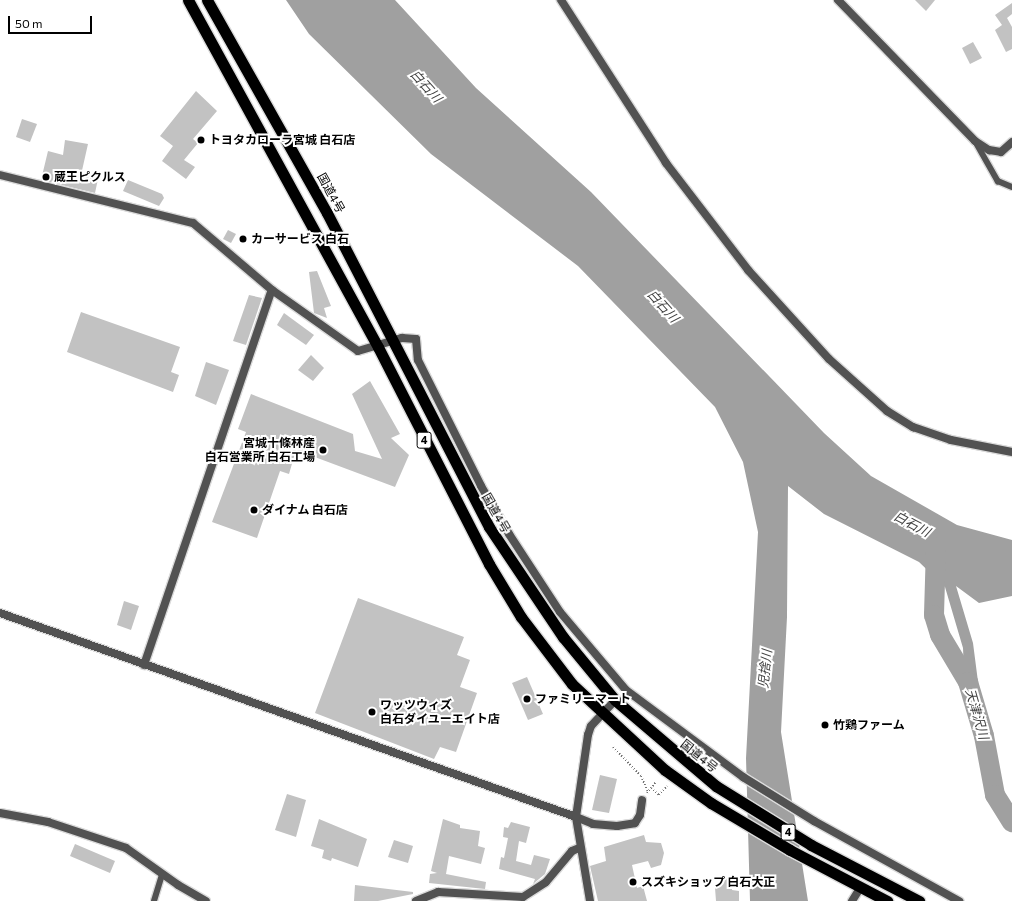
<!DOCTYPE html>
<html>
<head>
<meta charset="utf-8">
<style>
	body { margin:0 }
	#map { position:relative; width:1012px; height:901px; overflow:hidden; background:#fff; font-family:Commissioner,"Noto Sans JP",sans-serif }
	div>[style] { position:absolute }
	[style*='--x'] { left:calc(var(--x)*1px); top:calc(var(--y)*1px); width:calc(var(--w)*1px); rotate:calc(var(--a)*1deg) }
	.water>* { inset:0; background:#a0a0a0 }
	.river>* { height:20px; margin:-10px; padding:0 10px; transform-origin:10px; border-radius:10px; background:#a0a0a0 }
	.building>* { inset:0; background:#c2c2c2 }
	.path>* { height:2px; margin-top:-1px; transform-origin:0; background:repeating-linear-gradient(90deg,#747474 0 1px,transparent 0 3px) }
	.roads { filter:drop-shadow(1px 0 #dbdbdb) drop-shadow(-1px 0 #dbdbdb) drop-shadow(0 1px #dbdbdb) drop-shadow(0 -1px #dbdbdb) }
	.service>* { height:5.5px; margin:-2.75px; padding:0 2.75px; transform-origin:2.75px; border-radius:2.75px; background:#525252 }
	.minor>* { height:8px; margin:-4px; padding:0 4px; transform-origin:4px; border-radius:4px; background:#525252 }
	.tertiary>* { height:8px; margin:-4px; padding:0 4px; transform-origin:4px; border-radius:4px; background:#525252 }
	.trunk>* { height:11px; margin:-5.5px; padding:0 5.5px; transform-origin:5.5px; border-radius:5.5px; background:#000 }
	.dots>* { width:11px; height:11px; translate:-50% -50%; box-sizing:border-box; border:2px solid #fff; border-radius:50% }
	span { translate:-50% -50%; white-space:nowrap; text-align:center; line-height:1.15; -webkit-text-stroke:4px #fff; paint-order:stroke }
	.shield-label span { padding:1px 3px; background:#fff; border:1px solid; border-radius:3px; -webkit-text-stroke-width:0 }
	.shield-label { font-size:11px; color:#000; font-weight:700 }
	.poi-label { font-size:12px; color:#000; font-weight:700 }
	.left { translate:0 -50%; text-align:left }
	.right { translate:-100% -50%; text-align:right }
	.street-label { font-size:12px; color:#000 }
	.water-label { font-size:13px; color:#414141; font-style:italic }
	.scale { position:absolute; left:8px; top:16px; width:84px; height:18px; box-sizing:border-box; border:2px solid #000; border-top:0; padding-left:5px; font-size:12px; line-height:14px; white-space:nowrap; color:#000; -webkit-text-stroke:3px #fff; paint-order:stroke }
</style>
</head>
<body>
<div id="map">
	<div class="water">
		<div style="clip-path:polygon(286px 0,395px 0,476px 88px,591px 192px,824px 433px,871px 476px,957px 525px,1012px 540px,1012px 596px,979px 603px,956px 586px,973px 643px,981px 705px,965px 697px,963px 648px,945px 587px,919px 562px,824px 514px,788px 486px,787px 617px,781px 732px,808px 901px,750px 901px,746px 758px,758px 532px,743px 462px,715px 407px,578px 266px,431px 154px,309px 34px)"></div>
	</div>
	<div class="river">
		<div style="--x:936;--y:547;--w:68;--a:91.7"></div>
		<div style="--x:934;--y:615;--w:21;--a:73"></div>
		<div style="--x:940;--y:635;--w:55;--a:59.2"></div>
		<div style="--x:968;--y:682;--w:56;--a:73.5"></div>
		<div style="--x:984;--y:736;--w:60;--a:79.4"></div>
		<div style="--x:995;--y:795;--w:32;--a:58"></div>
	</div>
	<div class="building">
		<div style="clip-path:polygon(915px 0,935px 0,926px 11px)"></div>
		<div style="clip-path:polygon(1012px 3px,1012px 14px,1007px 18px,1012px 27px,1012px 49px,1006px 52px,995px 30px,1002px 25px,995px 15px)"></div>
		<div style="clip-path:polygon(973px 42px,982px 58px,970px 64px,962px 48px)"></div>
		<div style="clip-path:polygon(196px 91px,217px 111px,193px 139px,198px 143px,184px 160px,195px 167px,186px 179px,162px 161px,173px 146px,160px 136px)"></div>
		<div style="clip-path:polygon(22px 119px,37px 124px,30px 142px,16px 137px)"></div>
		<div style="clip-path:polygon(65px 140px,88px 144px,81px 175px,98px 179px,95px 193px,41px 180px,48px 151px,63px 155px)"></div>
		<div style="clip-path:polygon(128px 180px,162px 194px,164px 198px,159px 206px,123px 191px)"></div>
		<div style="clip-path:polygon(228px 230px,236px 234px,231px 243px,223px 239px)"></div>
		<div style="clip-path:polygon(317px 271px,331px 306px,324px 308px,327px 318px,314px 313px,309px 272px)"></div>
		<div style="clip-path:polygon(249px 295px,262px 298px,246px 345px,233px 341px)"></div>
		<div style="clip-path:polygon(81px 312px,180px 347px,171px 372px,179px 375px,173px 392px,67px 352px)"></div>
		<div style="clip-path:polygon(284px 313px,314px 335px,306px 345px,277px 325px)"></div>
		<div style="clip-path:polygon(311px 355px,324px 368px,313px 381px,298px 370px)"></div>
		<div style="clip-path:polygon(206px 362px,229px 370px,216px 405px,195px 396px)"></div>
		<div style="clip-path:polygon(370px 381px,400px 434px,391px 438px,409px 455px,395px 487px,296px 450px,289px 474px,280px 471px,257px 538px,212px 522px,246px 432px,238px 429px,251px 394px,353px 434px,355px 451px,382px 459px,352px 394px)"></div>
		<div style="clip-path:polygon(358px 598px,464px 637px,457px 655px,470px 660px,460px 687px,477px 693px,456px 752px,440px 747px,434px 759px,315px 713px)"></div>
		<div style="clip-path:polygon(124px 601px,139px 606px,131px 630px,117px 625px)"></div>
		<div style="clip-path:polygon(527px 677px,543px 714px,528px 720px,512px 683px)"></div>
		<div style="clip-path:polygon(600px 775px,617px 779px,609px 813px,592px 810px)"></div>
		<div style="clip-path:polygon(287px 794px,306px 800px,296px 837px,275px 830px)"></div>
		<div style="clip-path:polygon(319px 819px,367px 839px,358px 867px,332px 858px,331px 861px,322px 858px,324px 850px,311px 846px)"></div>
		<div style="clip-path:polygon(443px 819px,460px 825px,460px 828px,480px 831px,478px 846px,485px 848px,481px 864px,449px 856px,446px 874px,486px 882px,485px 889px,429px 883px,430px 874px,437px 873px,431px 871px)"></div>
		<div style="clip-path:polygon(511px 822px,530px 827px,526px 843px,519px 841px,516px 861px,531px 865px,534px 855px,550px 859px,545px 874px,533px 884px,535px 879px,499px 869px,501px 857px,504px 858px,508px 838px,503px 837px,504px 827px,508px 828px)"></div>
		<div style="clip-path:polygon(644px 835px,646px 842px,661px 843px,664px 853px,661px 865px,651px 868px,648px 861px,632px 865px,637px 888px,643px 886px,647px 901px,598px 901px,590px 866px,606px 861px,604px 847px)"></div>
		<div style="clip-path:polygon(394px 840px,413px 846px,408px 863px,388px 857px)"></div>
		<div style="clip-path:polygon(75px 844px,115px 861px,110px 873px,70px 856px)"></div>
		<div style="clip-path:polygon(719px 879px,732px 879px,732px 890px,739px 891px,739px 901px,716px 901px,715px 888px,719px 888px)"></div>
		<div style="clip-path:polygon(355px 885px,413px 892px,413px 894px,378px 901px,354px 901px)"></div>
	</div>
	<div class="path">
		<div style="--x:613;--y:747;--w:40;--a:46"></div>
		<div style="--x:641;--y:776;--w:17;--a:66"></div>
		<div style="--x:651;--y:788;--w:11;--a:41"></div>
		<div style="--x:659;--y:795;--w:12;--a:-48"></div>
		<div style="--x:647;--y:793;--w:14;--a:-51"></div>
	</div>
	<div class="roads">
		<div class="service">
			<div style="--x:977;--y:144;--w:43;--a:60.4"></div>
			<div style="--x:998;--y:181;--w:15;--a:23"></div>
			<div style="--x:154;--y:901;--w:28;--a:-73"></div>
		</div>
		<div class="minor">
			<div style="--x:561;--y:0;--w:194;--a:57.2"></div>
			<div style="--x:666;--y:163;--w:135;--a:52.5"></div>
			<div style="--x:748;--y:270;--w:120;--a:47.7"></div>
			<div style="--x:829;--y:359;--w:78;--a:41.9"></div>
			<div style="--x:887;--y:411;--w:31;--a:32"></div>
			<div style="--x:913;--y:427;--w:40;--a:18.9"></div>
			<div style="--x:951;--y:440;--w:62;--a:11.1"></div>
			<div style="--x:838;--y:0;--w:197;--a:45.8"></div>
			<div style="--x:975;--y:141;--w:17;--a:33"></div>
			<div style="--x:989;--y:150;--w:12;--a:9"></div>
			<div style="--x:1001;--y:152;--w:15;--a:-42"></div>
			<div style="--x:0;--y:175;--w:199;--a:14"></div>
			<div style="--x:193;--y:223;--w:104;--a:40.3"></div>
			<div style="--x:272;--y:290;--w:105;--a:35.3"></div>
			<div style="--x:358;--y:351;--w:46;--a:-16.5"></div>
			<div style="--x:402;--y:338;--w:14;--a:4"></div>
			<div style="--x:416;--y:339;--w:21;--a:85"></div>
			<div style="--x:418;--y:360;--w:141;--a:63.4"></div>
			<div style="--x:481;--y:486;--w:56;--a:59.7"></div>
			<div style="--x:509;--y:534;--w:93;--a:56.8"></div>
			<div style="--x:560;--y:612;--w:102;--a:49.8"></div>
			<div style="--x:626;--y:690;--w:146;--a:36.6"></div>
			<div style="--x:743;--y:777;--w:84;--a:31.8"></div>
			<div style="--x:814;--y:821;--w:166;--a:28.9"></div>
			<div style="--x:144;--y:665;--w:396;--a:-71.2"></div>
			<div style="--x:0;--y:813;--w:49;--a:10.6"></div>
			<div style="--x:48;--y:822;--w:82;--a:18.4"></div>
			<div style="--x:126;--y:848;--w:64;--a:35.4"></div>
			<div style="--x:178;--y:885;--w:32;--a:30"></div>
			<div style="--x:576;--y:817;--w:18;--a:22"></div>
			<div style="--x:593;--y:824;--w:24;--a:5"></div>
			<div style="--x:617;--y:826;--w:18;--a:-9"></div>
			<div style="--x:635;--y:823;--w:9;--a:-58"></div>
			<div style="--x:640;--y:815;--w:15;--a:-82"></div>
			<div style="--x:416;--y:901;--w:24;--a:-22"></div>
			<div style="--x:438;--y:892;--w:85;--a:3.4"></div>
			<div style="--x:523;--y:897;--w:27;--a:-33"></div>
			<div style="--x:546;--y:882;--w:40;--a:-50"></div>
			<div style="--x:572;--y:851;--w:8;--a:-23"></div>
			<div style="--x:852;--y:901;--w:15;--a:-58"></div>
		</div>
		<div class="tertiary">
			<div style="--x:0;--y:613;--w:611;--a:19.5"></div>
			<div style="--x:590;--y:901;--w:85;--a:-99.5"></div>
			<div style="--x:576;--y:817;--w:83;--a:-81.7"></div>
			<div style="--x:588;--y:735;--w:9;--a:-72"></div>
			<div style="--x:591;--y:726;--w:35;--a:-47"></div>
		</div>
		<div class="trunk">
			<div style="--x:188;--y:0;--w:396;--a:61.3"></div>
			<div style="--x:378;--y:347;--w:244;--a:62.9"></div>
			<div style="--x:489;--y:564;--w:62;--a:58.9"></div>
			<div style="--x:521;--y:617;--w:84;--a:52.7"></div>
			<div style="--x:572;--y:684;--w:127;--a:42.8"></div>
			<div style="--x:665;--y:770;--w:57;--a:35.7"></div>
			<div style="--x:711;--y:803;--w:92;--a:30.7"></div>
			<div style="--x:790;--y:850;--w:110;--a:27.7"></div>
			<div style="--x:207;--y:0;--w:244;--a:60.6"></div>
			<div style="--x:327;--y:213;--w:353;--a:62.7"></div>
			<div style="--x:489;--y:527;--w:133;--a:56.1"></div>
			<div style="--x:563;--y:637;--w:82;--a:50.5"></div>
			<div style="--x:615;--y:700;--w:133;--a:40.4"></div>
			<div style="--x:716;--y:786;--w:112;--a:31.8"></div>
			<div style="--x:811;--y:845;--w:122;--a:27.4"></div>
		</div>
	</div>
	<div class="dots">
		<div style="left:201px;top:140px;background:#000"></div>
		<div style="left:46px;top:177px;background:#000"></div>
		<div style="left:243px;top:239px;background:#000"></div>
		<div style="left:323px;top:450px;background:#000"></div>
		<div style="left:254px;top:510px;background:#000"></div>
		<div style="left:527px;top:699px;background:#000"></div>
		<div style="left:372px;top:712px;background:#000"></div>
		<div style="left:825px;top:725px;background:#000"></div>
		<div style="left:633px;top:882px;background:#000"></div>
	</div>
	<div class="shield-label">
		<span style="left:424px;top:440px">4</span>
		<span style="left:788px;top:832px">4</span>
	</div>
	<div class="poi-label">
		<span class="left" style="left:209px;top:140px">トヨタカローラ宮城 白石店</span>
		<span class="left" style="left:54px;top:177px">蔵王ピクルス</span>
		<span class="left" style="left:251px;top:239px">カーサービス 白石</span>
		<span class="right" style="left:315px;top:450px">宮城十條林産<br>白石営業所 白石工場</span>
		<span class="left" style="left:262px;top:510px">ダイナム 白石店</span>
		<span class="left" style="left:535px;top:699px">ファミリーマート</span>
		<span class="left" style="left:380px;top:712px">ワッツウィズ<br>白石ダイユーエイト店</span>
		<span class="left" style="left:833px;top:725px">竹鶏ファーム</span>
		<span class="left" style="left:641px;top:882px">スズキショップ 白石大正</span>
	</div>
	<div class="street-label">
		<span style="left:331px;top:193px;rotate:61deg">国道4号</span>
		<span style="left:496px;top:513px;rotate:60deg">国道4号</span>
		<span style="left:699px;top:756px;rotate:39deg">国道4号</span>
	</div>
	<div class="water-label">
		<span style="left:426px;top:86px;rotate:48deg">白石川</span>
		<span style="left:663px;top:306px;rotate:48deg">白石川</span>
		<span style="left:912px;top:524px;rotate:28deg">白石川</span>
		<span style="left:765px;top:669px;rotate:-84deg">児捨川</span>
		<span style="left:977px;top:714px;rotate:74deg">天津沢川</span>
	</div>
	<div class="scale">50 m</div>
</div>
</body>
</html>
